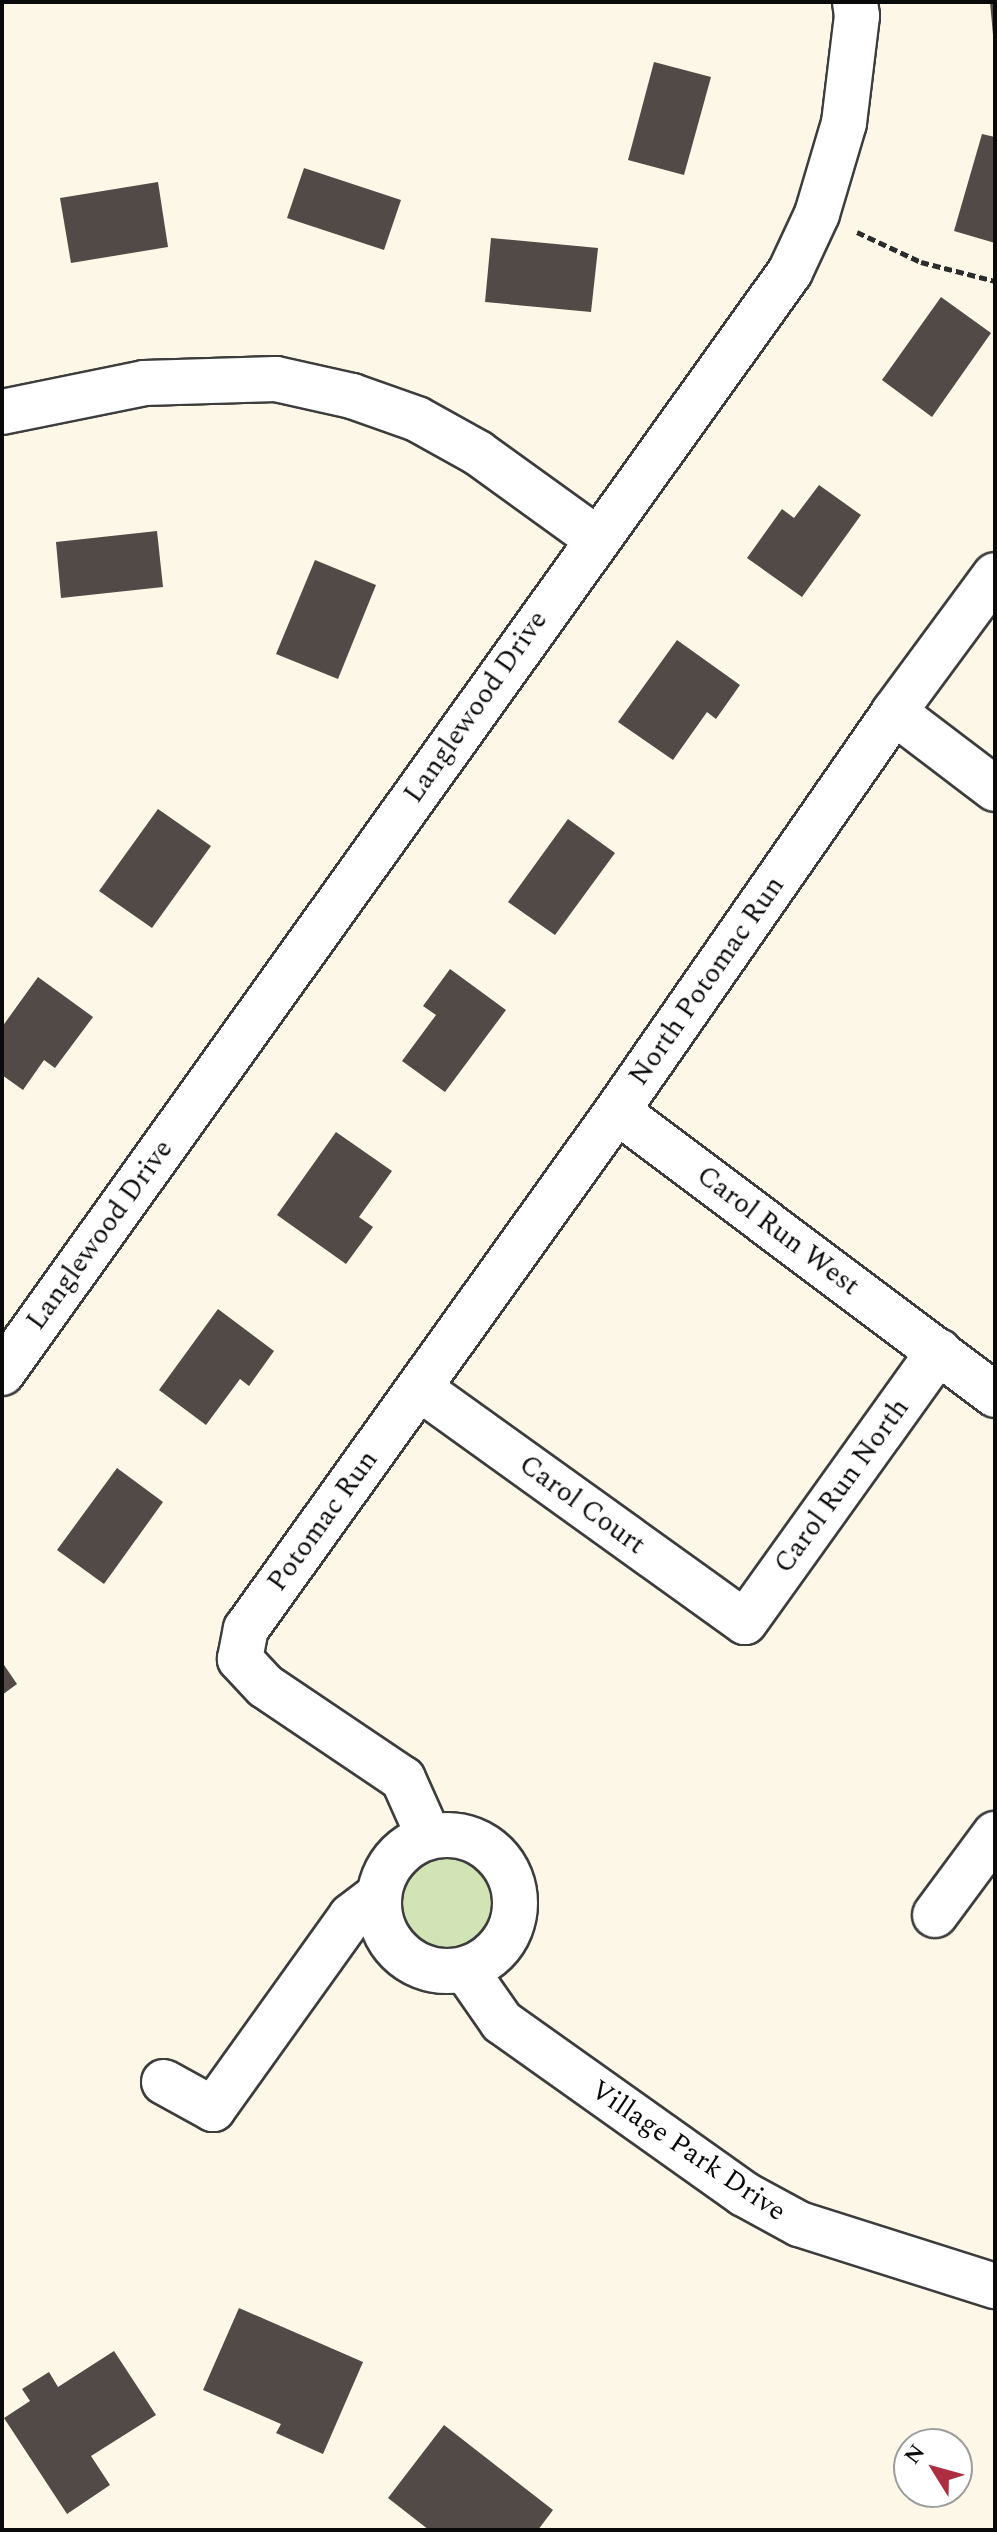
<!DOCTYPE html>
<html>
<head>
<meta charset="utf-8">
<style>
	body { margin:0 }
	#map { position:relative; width:997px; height:2532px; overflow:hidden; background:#fdf7e8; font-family:Spectral,serif }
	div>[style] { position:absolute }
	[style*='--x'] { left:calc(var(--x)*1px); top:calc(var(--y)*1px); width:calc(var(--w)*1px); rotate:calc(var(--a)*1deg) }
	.green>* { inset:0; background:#d2e4b6 }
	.round { border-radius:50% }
	.building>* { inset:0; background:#514a47 }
	.path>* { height:5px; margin-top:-2.5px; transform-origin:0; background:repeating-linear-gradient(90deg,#2c2c2c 0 8px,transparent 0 12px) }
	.roads { filter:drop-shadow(2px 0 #3d3d3d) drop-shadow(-2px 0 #3d3d3d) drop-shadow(0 2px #3d3d3d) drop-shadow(0 -2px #3d3d3d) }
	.minor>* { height:44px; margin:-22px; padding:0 22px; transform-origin:22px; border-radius:22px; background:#fff }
	.minor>.ring { margin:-22px; padding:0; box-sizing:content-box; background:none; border:44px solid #fff; border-radius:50% }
	span { translate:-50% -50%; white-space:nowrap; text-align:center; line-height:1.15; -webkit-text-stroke:8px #fff; paint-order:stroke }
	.street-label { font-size:28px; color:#0a0a0a }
	.frame { position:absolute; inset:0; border:4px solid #0a0a0a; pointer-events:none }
	.north { position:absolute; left:893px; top:2428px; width:80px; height:80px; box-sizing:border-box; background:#fff; border:2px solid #9d9d9d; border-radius:50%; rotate:307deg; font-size:22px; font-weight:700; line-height:32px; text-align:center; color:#0a0a0a }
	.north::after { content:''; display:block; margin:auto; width:28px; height:36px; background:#ae2e41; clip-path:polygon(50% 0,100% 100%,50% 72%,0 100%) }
</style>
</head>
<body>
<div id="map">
	<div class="green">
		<div class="round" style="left:398px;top:1852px;width:100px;height:100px"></div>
	</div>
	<div class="building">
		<div style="clip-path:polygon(990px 2px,995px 2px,995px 35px,993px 35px)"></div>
		<div style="clip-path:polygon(654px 62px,711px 77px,684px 175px,628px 160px)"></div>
		<div style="clip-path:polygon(982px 134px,995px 137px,995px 243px,954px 231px)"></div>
		<div style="clip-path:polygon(304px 168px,401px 200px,384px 250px,287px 218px)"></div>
		<div style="clip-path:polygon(158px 182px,168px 247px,71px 263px,60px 198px)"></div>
		<div style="clip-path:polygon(491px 238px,598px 248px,591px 312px,485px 302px)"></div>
		<div style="clip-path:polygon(941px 297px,991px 333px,932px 417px,882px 380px)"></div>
		<div style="clip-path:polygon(819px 485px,861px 515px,802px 597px,747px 558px,782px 509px,794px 518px)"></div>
		<div style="clip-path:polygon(157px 531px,163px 587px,61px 598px,56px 542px)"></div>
		<div style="clip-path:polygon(315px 560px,376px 585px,338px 679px,276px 654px)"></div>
		<div style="clip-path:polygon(677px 640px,740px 685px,716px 719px,707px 712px,673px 760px,618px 722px)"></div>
		<div style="clip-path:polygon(158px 809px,211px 846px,152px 928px,99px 891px)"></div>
		<div style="clip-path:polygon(568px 819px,615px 853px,555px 935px,508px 902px)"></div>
		<div style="clip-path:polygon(450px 969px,506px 1010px,445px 1092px,402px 1061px,436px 1015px,423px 1006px)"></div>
		<div style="clip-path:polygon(38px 977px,93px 1017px,55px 1068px,44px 1060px,23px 1090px,2px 1075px,2px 1027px)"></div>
		<div style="clip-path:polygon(336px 1132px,392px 1171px,359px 1217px,373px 1227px,346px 1264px,277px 1215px)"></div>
		<div style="clip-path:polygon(218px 1309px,274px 1351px,249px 1386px,240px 1379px,206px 1425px,159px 1390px)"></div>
		<div style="clip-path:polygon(117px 1468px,163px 1502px,104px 1584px,57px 1550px)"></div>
		<div style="clip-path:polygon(2px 1662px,17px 1684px,2px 1695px)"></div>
		<div style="clip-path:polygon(239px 2308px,363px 2362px,323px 2454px,276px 2433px,281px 2424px,203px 2390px)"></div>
		<div style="clip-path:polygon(114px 2351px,156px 2415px,91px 2456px,110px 2485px,67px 2514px,4px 2418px,30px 2401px,22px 2389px,49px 2372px,58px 2387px)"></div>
		<div style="clip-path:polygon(444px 2425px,553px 2510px,538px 2530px,429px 2530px,388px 2498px)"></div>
	</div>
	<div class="path">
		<div style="--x:857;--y:232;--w:71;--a:25.1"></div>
		<div style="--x:921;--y:262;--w:76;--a:14.4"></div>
	</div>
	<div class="roads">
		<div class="minor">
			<div style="--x:2;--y:412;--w:145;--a:-11.5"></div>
			<div style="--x:144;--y:383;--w:132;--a:-1.7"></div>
			<div style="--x:276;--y:379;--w:78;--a:12.6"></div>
			<div style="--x:352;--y:396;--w:69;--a:19.5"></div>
			<div style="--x:417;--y:419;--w:70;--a:29.1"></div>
			<div style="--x:478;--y:453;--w:145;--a:35.8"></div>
			<div style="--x:894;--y:712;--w:127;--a:37.3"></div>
			<div style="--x:617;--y:1111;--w:473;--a:36.9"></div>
			<div style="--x:2;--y:1373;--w:1354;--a:-54.41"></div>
			<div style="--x:790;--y:272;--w:64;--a:-65"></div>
			<div style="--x:817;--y:214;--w:95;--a:-73.5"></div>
			<div style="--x:844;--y:123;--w:108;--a:-83.1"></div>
			<div style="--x:857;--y:16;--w:14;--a:-98"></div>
			<div style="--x:419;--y:1388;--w:401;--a:35.7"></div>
			<div style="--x:745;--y:1622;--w:333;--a:-54.4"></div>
			<div class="ring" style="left:379px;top:1835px;width:92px;height:92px"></div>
			<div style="--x:429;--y:1837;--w:64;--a:-114.1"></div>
			<div style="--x:403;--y:1779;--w:166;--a:-146"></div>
			<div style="--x:265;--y:1686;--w:37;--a:-133"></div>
			<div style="--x:240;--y:1659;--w:31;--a:-79"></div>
			<div style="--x:246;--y:1629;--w:637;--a:-54.39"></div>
			<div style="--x:617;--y:1111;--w:486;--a:-55.2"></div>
			<div style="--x:894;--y:712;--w:170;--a:-53.6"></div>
			<div style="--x:935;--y:1915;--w:101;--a:-53.5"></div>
			<div style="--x:465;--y:1969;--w:65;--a:55.1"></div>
			<div style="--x:502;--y:2022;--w:297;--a:35.4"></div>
			<div style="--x:744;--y:2194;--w:63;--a:28.6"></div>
			<div style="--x:799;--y:2224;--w:206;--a:17.6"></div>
			<div style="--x:164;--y:2082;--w:56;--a:28.9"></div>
			<div style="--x:213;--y:2109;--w:237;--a:-54.4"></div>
			<div style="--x:351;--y:1916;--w:35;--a:-37"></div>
		</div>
	</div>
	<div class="street-label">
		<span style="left:476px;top:707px;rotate:-55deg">Langlewood Drive</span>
		<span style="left:707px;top:981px;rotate:-55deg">North Potomac Run</span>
		<span style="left:778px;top:1231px;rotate:37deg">Carol Run West</span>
		<span style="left:100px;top:1235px;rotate:-54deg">Langlewood Drive</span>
		<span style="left:842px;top:1486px;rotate:-54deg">Carol Run North</span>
		<span style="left:582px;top:1505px;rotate:36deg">Carol Court</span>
		<span style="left:323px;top:1521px;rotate:-54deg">Potomac Run</span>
		<span style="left:688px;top:2151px;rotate:34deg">Village Park Drive</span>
	</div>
	<div class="frame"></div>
	<div class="north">N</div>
</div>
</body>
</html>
